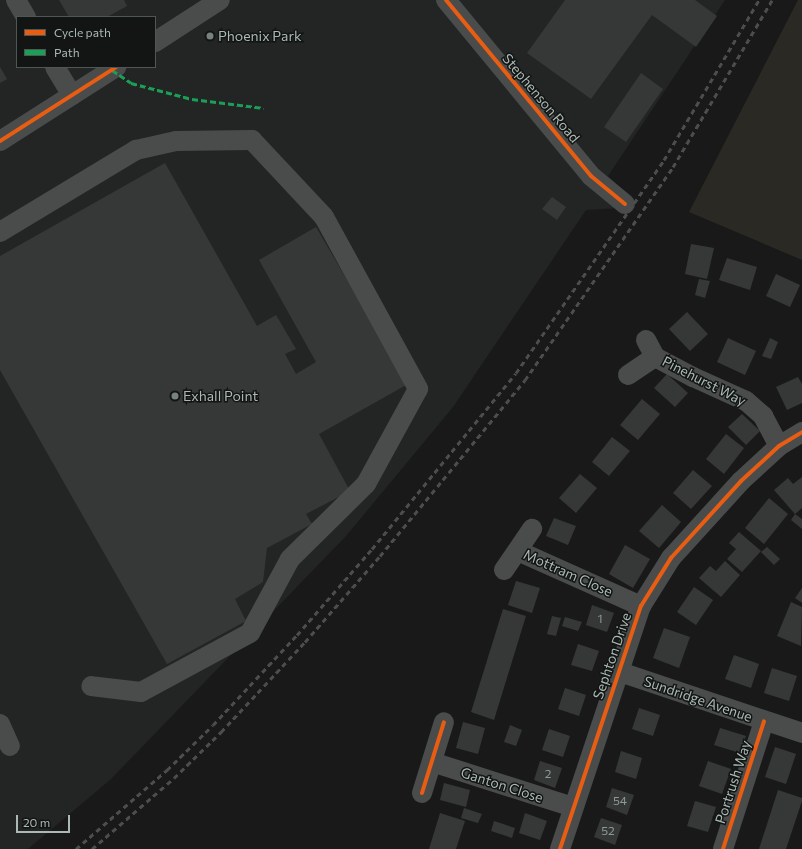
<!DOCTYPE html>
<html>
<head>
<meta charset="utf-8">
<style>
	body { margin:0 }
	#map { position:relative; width:802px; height:849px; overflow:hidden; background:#191919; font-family:Commissioner,sans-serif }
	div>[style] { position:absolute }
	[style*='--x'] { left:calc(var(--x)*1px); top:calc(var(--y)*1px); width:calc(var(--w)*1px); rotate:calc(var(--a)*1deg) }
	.built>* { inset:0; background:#232525 }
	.green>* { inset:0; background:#2b2923 }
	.building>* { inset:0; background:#363838 }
	.minor>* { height:20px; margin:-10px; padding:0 10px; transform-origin:10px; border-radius:10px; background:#494c4a }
	.rail>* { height:3px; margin-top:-1.5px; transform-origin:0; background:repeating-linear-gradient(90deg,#4a4e4c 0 5px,transparent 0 9px) }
	.quiet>* { height:3px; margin-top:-1.5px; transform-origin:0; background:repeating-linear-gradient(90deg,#1a9f57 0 6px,transparent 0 9px) }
	.cycleway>* { height:4px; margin:-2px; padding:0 2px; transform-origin:2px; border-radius:2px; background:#e95d12 }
	.dots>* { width:11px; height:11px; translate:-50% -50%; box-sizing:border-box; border:2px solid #131515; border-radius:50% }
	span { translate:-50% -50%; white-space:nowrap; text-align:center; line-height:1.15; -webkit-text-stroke:3px #131515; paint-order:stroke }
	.number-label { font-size:12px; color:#8d9a94 }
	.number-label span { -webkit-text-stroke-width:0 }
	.poi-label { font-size:14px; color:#aabab2 }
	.left { translate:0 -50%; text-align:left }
	.street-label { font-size:14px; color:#aabab2 }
	.legend { position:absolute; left:16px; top:16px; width:140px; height:52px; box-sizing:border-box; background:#131515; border:1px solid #4f5754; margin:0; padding:5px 7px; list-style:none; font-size:12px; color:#aabab2 }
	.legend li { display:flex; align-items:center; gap:8px; height:20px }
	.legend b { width:20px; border:1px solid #4f5754 }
	.scale { position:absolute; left:16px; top:815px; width:54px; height:18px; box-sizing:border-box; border:2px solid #aabab2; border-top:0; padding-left:5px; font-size:12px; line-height:14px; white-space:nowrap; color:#aabab2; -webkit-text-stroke:3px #131515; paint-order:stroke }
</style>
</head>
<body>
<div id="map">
	<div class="built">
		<div style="clip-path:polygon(evenodd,0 0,725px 0,608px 176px,628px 195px,619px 208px,586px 210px,453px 407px,346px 536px,111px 779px,28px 849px,0 849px,0 0,17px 17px,155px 17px,155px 67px,17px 67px,17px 17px)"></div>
	</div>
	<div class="green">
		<div style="clip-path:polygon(798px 0,802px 0,802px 260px,689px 212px)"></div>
	</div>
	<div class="building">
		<div style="clip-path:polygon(59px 0,124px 0,127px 6px,107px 17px,69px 17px)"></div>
		<div style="clip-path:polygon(565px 0,695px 0,717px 16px,696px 47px,652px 15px,591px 99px,527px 53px)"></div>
		<div style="clip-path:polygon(0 67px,7px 79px,0 83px)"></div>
		<div style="clip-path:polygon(641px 73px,663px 89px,626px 142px,604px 127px)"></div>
		<div style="clip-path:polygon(165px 163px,257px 326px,276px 315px,296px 349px,285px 354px,296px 374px,316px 362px,259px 260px,316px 227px,408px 384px,319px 434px,350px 491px,306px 514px,312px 524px,267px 548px,263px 582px,235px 599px,246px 621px,167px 664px,0 370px,0 256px)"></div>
		<div style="clip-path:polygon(552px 197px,566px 207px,557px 220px,542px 209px)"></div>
		<div style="clip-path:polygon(691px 244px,714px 248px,707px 279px,685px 274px)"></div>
		<div style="clip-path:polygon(727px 258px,757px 267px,750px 290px,719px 280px)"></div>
		<div style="clip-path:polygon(776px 274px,800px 285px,790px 307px,766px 296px)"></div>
		<div style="clip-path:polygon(699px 279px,710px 281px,705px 298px,695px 295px)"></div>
		<div style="clip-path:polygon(687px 312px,708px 334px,690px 351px,669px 329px)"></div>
		<div style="clip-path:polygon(728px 338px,756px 351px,745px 375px,717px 362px)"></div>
		<div style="clip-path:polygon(770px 338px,778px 342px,771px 359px,762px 356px)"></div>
		<div style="clip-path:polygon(667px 374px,688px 393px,675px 407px,654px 388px)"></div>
		<div style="clip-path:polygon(798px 377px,802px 384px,802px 403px,787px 410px,776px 387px)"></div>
		<div style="clip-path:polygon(642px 399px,660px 414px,638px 440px,620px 425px)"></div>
		<div style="clip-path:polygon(742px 414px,760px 431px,746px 445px,728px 427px)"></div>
		<div style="clip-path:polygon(726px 434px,744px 448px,724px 474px,706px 459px)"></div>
		<div style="clip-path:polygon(612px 437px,630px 451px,609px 476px,592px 462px)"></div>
		<div style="clip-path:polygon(693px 470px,712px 486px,691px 509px,673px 493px)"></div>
		<div style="clip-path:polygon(580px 474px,597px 488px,576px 513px,559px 498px)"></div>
		<div style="clip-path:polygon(802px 477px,802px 508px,795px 514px,774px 490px,788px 478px,793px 484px)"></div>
		<div style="clip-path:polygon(769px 498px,788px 514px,764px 544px,745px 528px)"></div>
		<div style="clip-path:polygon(662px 505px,681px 522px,659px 548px,639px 531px)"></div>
		<div style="clip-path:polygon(795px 514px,802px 519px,802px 529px,791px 520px)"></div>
		<div style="clip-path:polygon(554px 518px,576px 526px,568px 545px,546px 536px)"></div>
		<div style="clip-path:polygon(739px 532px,761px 551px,742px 572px,727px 559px,736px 549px,729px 543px)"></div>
		<div style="clip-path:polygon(625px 545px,650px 559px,633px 588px,609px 574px)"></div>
		<div style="clip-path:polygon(767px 547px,780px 559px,774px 565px,761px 552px)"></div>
		<div style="clip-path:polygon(725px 561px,740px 575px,721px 597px,699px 578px,710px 566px,716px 571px)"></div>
		<div style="clip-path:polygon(516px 581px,540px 588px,532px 613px,508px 605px)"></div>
		<div style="clip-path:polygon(694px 587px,713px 600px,696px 625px,677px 612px)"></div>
		<div style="clip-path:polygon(802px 588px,802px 603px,795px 598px)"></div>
		<div style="clip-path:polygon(791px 602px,802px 607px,801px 646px,777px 636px)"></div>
		<div style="clip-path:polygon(592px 605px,614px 613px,607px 632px,586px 625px)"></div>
		<div style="clip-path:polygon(503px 609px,526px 616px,494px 720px,471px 712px)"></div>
		<div style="clip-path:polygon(552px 616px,561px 618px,556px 636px,547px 634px)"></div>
		<div style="clip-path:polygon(565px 617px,582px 622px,578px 631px,562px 626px)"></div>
		<div style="clip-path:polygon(664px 628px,690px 637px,679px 668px,653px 658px)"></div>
		<div style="clip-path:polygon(578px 644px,599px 651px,592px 671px,571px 665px)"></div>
		<div style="clip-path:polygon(734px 655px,759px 664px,751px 688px,725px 679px)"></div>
		<div style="clip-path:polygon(772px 668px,797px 676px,789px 701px,764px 693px)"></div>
		<div style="clip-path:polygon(565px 688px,586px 695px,579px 716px,558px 709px)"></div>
		<div style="clip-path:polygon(639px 708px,660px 715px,653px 736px,632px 729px)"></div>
		<div style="clip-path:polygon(463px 722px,485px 728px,478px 754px,456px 748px)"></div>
		<div style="clip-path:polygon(510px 725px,522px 730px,516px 746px,504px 742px)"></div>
		<div style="clip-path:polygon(720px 728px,746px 736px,740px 753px,714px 745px)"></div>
		<div style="clip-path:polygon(549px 729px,570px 736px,563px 757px,542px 750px)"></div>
		<div style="clip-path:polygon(775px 747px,796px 754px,786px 784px,765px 777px)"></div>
		<div style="clip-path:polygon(621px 751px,642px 758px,636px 779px,615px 772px)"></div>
		<div style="clip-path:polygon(540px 761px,562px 768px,555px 788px,534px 780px)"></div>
		<div style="clip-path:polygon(708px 761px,731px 769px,722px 794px,699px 786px)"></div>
		<div style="clip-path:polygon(444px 783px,470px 790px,466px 807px,440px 800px)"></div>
		<div style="clip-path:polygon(612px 788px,634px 795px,627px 815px,606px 807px)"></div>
		<div style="clip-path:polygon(778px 790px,802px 798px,802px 801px,786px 849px,759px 849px)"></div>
		<div style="clip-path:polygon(695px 801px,716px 807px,708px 832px,687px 826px)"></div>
		<div style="clip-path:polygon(464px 808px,482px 814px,478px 823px,461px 818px)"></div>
		<div style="clip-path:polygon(440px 813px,465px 821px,456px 849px,429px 849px)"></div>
		<div style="clip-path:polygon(525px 813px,547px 821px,540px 840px,519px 833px)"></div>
		<div style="clip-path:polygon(601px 818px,622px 825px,615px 845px,594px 837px)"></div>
		<div style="clip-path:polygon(494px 821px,515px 828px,512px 838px,491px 831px)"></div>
	</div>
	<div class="minor">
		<div style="--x:16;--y:0;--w:20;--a:60"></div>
		<div style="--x:446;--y:0;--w:228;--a:50.5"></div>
		<div style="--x:591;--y:176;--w:44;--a:39.5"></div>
		<div style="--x:155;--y:42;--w:77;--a:-32.9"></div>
		<div style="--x:55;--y:67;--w:33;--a:59"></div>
		<div style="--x:0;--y:141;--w:138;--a:-32.5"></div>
		<div style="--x:0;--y:232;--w:159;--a:-31.1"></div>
		<div style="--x:136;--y:150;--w:41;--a:-12.7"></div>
		<div style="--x:176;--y:141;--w:76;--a:-0.8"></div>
		<div style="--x:252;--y:140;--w:105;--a:46.9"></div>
		<div style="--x:324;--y:217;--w:196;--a:61.3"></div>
		<div style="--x:418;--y:389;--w:108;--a:118.7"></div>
		<div style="--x:366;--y:484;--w:107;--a:135.4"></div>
		<div style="--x:290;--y:559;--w:84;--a:118.4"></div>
		<div style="--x:250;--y:633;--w:124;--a:151.6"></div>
		<div style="--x:141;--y:692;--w:50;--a:-173.2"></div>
		<div style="--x:646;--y:340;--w:19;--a:62"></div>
		<div style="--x:655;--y:357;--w:43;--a:27.8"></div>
		<div style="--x:693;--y:377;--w:58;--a:24.4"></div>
		<div style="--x:746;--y:401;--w:23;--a:41"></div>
		<div style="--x:763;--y:416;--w:34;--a:62"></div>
		<div style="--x:628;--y:375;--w:32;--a:-34"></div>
		<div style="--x:518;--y:551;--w:135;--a:24.1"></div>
		<div style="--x:504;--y:570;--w:50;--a:-55.7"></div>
		<div style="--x:617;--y:671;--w:195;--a:18.5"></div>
		<div style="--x:0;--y:724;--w:24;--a:66"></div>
		<div style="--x:432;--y:762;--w:148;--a:17.7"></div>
		<div style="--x:422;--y:793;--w:74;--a:-72.8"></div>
		<div style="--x:560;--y:849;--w:256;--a:-71.6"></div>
		<div style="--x:641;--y:606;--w:57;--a:-58"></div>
		<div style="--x:671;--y:558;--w:104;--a:-47.7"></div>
		<div style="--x:741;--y:481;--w:52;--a:-42.6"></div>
		<div style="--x:779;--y:446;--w:27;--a:-31"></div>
		<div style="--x:723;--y:849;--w:134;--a:-72.2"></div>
	</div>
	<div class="rail">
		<div style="--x:76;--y:849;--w:121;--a:-41"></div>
		<div style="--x:167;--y:770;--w:64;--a:-44.4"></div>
		<div style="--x:213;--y:725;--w:123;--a:-47"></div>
		<div style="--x:297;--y:635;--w:114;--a:-48.9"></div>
		<div style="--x:372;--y:549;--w:227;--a:-50.7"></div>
		<div style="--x:516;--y:373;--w:259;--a:-55.2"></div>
		<div style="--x:664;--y:160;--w:186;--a:-59.3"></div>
		<div style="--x:92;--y:849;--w:108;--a:-40.9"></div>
		<div style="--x:174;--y:778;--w:66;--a:-44.4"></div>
		<div style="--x:221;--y:732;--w:123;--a:-47"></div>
		<div style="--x:305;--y:642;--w:114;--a:-48.9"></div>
		<div style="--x:380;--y:556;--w:228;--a:-50.5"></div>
		<div style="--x:525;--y:380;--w:259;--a:-55.2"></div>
		<div style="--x:673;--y:167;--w:194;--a:-59.3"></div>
	</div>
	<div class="quiet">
		<div style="--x:112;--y:70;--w:23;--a:34"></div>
		<div style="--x:131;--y:83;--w:63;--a:14.7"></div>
		<div style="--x:192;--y:99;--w:72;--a:7.2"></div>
	</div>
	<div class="cycleway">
		<div style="--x:446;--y:0;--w:228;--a:50.5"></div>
		<div style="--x:591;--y:176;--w:44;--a:39.5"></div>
		<div style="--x:0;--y:141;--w:138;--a:-32.5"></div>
		<div style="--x:422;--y:793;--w:74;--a:-72.8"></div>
		<div style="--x:560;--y:849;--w:256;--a:-71.6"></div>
		<div style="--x:641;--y:606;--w:57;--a:-58"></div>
		<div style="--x:671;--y:558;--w:104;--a:-47.7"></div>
		<div style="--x:741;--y:481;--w:52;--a:-42.6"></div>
		<div style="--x:779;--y:446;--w:27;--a:-31"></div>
		<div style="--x:723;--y:849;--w:134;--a:-72.2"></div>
	</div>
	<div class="dots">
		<div style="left:210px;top:36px;background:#77827c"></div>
		<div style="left:175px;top:396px;background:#77827c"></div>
	</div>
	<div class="number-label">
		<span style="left:600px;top:619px">1</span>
		<span style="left:548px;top:774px">2</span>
		<span style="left:620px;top:801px">54</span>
		<span style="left:608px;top:831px">52</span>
	</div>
	<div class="poi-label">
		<span class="left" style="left:218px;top:36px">Phoenix Park</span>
		<span class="left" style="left:183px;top:396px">Exhall Point</span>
	</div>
	<div class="street-label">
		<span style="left:541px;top:98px;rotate:50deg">Stephenson Road</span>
		<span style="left:704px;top:381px;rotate:27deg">Pinehurst Way</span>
		<span style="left:568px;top:573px;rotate:24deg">Mottram Close</span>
		<span style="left:612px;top:656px;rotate:-71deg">Sephton Drive</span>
		<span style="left:698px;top:699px;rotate:19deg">Sundridge Avenue</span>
		<span style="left:733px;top:782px;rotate:-72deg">Portrush Way</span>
		<span style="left:502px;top:785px;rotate:18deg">Ganton Close</span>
	</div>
	<ul class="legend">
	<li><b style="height:5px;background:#e95d12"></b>Cycle path</li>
	<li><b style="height:5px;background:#1a9f57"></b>Path</li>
	</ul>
	<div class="scale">20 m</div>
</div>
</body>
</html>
